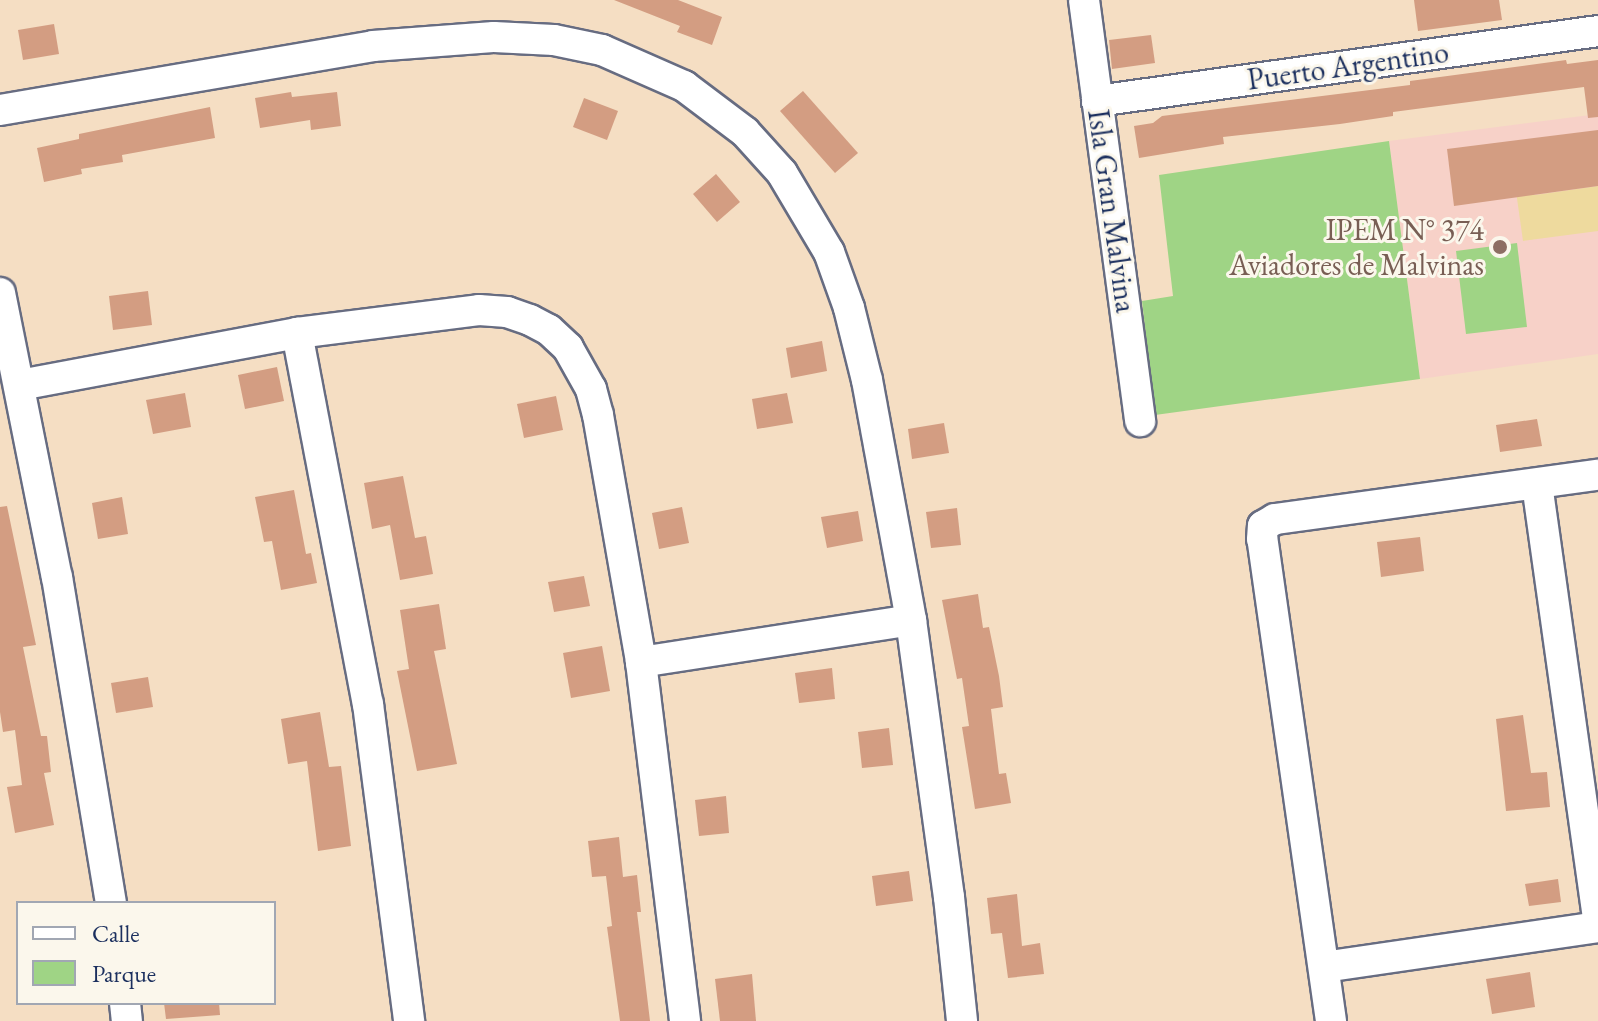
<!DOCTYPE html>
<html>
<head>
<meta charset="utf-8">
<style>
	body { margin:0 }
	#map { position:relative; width:1598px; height:1021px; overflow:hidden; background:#f5dec3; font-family:"EB Garamond",serif }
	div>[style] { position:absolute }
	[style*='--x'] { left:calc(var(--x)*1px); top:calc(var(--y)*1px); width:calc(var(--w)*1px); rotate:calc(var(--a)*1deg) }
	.built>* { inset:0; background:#f7d1c8 }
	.green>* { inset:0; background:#9fd485 }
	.sand>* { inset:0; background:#eeda9e }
	.building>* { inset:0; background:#d39d82 }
	.roads { filter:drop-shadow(2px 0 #676c81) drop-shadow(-2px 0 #676c81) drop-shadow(0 2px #676c81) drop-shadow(0 -2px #676c81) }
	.minor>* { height:30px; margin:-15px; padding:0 15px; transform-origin:15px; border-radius:15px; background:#fff }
	.dots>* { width:22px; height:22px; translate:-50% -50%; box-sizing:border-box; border:4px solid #fbf7ec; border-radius:50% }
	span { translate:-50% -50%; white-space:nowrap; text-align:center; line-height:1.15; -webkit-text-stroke:6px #fbf7ec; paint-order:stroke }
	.street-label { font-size:30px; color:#1b2f5e }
	.education-label { font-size:30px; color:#785e54 }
	.right { translate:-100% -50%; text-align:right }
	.legend { position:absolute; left:16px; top:901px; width:260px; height:104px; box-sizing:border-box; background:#fbf7ec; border:2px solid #a1a7b3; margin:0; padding:10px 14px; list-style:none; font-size:24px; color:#1b2f5e }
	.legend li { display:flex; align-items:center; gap:16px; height:40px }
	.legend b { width:40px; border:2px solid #a1a7b3 }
</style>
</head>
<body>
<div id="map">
	<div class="built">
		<div style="clip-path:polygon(1598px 114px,1598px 354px,1420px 379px,1389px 141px)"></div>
	</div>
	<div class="green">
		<div style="clip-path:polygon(1389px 141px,1420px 379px,1155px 415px,1142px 301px,1173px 296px,1159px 175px)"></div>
		<div style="clip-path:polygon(1517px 243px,1527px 327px,1466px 334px,1456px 251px)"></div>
	</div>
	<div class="sand">
		<div style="clip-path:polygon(1514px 177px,1535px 195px,1598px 186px,1598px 231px,1523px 241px)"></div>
	</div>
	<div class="building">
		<div style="clip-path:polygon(614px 0,678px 0,722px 17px,712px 45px,677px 32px,680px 26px)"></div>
		<div style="clip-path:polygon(1414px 0,1499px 0,1502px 20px,1418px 31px)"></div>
		<div style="clip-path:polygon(54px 24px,59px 54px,23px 60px,18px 30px)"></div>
		<div style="clip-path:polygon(1151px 35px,1155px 63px,1112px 69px,1109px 40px)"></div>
		<div style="clip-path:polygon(1566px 60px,1567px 64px,1598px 60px,1598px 117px,1588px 118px,1584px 87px,1393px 112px,1393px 116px,1340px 124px,1223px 137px,1224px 144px,1139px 158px,1134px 126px,1153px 123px,1162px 116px,1410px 85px,1410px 81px)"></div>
		<div style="clip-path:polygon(803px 91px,858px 153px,835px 173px,780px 111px)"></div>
		<div style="clip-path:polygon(291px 92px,292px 97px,337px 92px,341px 126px,311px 130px,310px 120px,260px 128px,255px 98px)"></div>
		<div style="clip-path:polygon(584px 98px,618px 111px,607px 140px,573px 127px)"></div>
		<div style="clip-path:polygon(210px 107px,215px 138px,122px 155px,123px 162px,81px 169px,82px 174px,44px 182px,37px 148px,79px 139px,79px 134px)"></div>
		<div style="clip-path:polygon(1598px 130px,1598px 186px,1454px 206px,1447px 149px)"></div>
		<div style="clip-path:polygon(716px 174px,740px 202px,717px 222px,693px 194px)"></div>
		<div style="clip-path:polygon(148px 291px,152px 325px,113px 330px,109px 296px)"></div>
		<div style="clip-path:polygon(822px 341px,827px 371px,791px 378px,786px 348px)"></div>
		<div style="clip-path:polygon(277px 367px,284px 401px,245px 409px,238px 375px)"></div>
		<div style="clip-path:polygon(185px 393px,191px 427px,153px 434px,146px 400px)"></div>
		<div style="clip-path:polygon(787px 393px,793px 423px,757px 429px,752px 399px)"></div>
		<div style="clip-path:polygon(556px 396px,563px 430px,524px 438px,517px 404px)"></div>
		<div style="clip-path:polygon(1537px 419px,1542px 446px,1500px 452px,1496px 425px)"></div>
		<div style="clip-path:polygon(944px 423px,949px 453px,912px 459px,908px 429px)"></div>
		<div style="clip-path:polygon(403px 476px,415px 538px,426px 536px,433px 574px,400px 580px,390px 525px,372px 529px,364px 483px)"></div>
		<div style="clip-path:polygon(294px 490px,306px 554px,311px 553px,317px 583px,281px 590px,272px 541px,264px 542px,255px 497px)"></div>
		<div style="clip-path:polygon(122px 497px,128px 534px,98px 539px,92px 503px)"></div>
		<div style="clip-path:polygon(7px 506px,36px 645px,23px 647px,41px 736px,47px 736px,51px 772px,44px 773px,54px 825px,15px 833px,7px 787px,22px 785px,15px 730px,3px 732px,0 712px,0 507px)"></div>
		<div style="clip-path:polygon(682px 507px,689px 543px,659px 549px,652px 513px)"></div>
		<div style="clip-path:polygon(957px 508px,961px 545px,931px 548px,926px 512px)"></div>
		<div style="clip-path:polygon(858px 511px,863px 541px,827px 548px,821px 517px)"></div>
		<div style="clip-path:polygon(1420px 537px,1424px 571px,1381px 577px,1377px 542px)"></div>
		<div style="clip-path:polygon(584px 576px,590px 606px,554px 612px,548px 582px)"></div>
		<div style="clip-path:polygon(978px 594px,983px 628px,989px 627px,999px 676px,1003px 707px,991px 709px,999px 774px,1006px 773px,1011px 803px,975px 809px,962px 727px,969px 726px,962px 678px,957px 679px,942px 600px)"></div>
		<div style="clip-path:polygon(439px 604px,446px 649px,434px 651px,457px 764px,417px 771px,397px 671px,409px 669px,400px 610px)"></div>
		<div style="clip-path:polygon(602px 646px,610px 691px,571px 698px,563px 653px)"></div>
		<div style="clip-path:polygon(832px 668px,835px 699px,799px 703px,795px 673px)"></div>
		<div style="clip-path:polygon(148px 677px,153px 707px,116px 713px,111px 683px)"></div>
		<div style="clip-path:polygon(320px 712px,329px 767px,341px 766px,351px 846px,318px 851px,307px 761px,288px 764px,281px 719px)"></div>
		<div style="clip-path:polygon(1523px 715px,1531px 773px,1547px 772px,1550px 807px,1506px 811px,1496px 719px)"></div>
		<div style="clip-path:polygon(889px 728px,893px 765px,862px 768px,858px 732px)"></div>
		<div style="clip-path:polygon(726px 796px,729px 833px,699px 836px,695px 800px)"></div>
		<div style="clip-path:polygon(619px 837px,623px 877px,637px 875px,641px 912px,637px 912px,650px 1021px,620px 1021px,607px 927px,612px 926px,606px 876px,592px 877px,588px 841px)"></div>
		<div style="clip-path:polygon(909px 871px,913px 901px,876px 906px,872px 876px)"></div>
		<div style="clip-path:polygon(1558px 879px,1561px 902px,1529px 906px,1525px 884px)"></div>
		<div style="clip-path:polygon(1017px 894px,1022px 946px,1040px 943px,1044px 974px,1008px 978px,1002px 933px,991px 934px,987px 898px)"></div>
		<div style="clip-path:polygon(1530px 972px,1535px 1007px,1492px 1014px,1486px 979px)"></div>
		<div style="clip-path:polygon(752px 974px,756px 1021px,720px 1021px,715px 979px)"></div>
		<div style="clip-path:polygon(164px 1003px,219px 1003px,220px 1015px,166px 1019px)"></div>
	</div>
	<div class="roads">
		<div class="minor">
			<div style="--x:1084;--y:0;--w:425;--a:82.4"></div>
			<div style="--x:1097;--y:101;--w:506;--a:-7.95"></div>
			<div style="--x:0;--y:110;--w:378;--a:-9.7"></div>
			<div style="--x:373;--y:46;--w:121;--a:-4.3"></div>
			<div style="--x:494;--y:37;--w:60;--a:2.9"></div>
			<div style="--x:554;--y:40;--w:49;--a:11.8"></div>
			<div style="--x:602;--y:50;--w:90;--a:23.7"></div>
			<div style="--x:684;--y:86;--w:76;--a:37"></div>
			<div style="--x:745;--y:132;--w:55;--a:47.9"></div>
			<div style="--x:782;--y:173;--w:92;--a:59.3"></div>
			<div style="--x:829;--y:252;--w:59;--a:70.3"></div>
			<div style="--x:849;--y:308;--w:74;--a:76"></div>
			<div style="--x:867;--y:380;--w:244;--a:79.6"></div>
			<div style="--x:911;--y:620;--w:280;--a:82.2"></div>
			<div style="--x:949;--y:897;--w:125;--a:84"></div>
			<div style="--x:0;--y:293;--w:290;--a:78.7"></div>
			<div style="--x:57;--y:577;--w:330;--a:80.6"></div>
			<div style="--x:297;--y:333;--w:378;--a:79.2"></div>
			<div style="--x:368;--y:704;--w:320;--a:82.6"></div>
			<div style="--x:20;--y:385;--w:282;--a:-10.6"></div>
			<div style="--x:297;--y:333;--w:183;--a:-7.2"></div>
			<div style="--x:479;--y:310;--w:28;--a:4"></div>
			<div style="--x:507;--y:312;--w:24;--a:19"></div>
			<div style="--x:530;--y:320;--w:21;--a:28"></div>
			<div style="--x:549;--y:330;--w:26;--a:43"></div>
			<div style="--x:568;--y:348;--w:47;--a:60.7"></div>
			<div style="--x:591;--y:389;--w:27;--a:75"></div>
			<div style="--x:598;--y:415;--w:251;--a:80.1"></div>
			<div style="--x:641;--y:662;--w:362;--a:83"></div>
			<div style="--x:1537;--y:484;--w:436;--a:82"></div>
			<div style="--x:641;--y:662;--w:273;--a:-8.8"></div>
			<div style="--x:1324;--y:967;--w:277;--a:-8.3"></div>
			<div style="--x:125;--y:1003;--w:18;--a:84"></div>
			<div style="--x:1331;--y:1021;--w:487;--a:-98.1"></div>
			<div style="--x:1262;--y:539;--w:13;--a:-86"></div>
			<div style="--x:1263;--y:526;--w:14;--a:-30"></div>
			<div style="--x:1275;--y:519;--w:326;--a:-7.8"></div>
		</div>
	</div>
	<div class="dots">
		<div style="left:1500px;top:247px;background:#8d6e63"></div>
	</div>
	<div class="street-label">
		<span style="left:1348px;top:66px;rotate:-8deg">Puerto Argentino</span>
		<span style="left:1112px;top:211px;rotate:82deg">Isla Gran Malvina</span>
	</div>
	<div class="education-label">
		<span class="right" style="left:1484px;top:247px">IPEM N° 374<br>Aviadores de Malvinas</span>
	</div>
	<ul class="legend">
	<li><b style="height:10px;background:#fff"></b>Calle</li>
	<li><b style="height:22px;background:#9fd485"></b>Parque</li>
	</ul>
</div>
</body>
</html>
